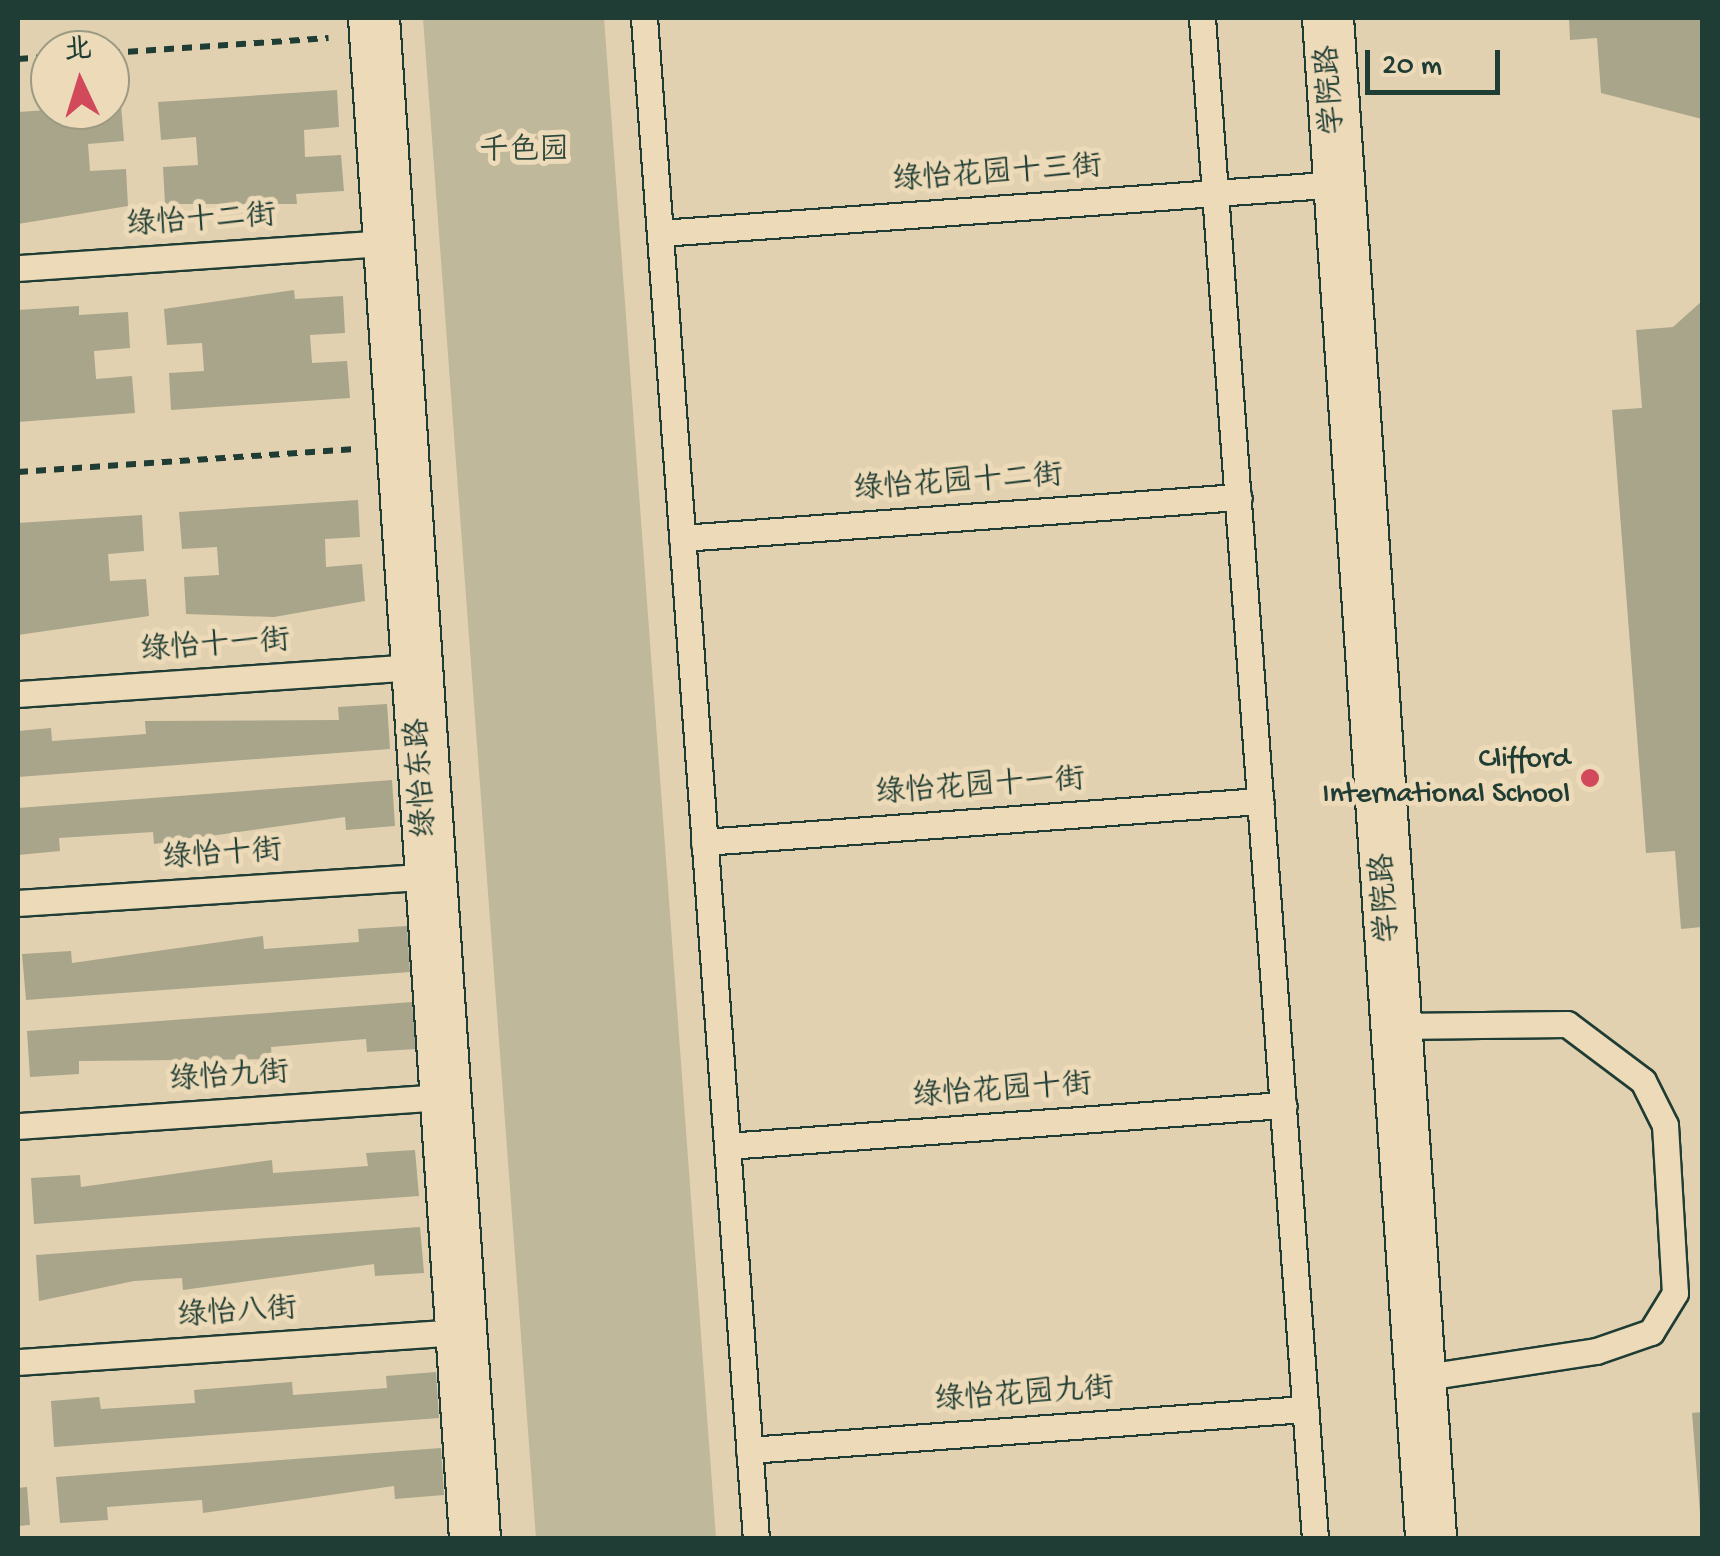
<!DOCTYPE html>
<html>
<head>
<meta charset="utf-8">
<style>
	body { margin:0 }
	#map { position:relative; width:1720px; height:1556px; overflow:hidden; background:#e1d1b0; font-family:"Gochi Hand","LXGW WenKai TC",sans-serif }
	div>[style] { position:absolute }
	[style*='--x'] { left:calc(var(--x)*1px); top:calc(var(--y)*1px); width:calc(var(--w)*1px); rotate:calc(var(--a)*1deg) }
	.green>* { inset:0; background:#c0b89b }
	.building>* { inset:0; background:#a8a58b }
	.path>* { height:6px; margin-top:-3px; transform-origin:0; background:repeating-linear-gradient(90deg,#1f3d34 0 10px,transparent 0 18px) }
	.roads { filter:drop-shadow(2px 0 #1f3d34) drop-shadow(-2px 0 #1f3d34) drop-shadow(0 2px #1f3d34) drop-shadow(0 -2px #1f3d34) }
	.service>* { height:25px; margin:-12.5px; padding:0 12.5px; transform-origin:12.5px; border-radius:12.5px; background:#eddab8 }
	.minor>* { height:50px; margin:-25px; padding:0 25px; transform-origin:25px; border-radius:25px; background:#eddab8 }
	.dots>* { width:28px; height:28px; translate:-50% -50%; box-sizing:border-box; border:5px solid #eddab8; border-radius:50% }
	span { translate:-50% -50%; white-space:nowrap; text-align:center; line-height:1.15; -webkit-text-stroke:10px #eddab8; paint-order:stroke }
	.street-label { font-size:30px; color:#1f3d34 }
	.park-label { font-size:30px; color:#2f493e }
	.poi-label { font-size:30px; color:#1f3d34 }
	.right { translate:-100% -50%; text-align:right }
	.frame { position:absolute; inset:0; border:20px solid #1f3d34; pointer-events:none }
	.north { position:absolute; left:30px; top:30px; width:100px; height:100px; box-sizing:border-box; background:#eddab8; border:2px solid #9b9b83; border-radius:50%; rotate:356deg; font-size:28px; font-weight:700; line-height:40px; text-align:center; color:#1f3d34 }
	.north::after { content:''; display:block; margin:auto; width:35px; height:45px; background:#d1495b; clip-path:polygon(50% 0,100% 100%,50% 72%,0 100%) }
	.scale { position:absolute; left:1365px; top:50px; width:135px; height:45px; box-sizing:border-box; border:5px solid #1f3d34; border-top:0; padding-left:12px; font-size:30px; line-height:35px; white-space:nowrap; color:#1f3d34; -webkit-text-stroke:8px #eddab8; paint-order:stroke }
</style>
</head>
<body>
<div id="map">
	<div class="green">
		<div style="clip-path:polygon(423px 18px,604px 18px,716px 1538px,536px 1538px)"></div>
	</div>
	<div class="building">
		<div style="clip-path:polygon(1569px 18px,1702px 18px,1702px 119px,1601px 93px,1597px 38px,1570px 40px)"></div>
		<div style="clip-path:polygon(337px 90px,339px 127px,304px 130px,305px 157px,341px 155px,344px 191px,296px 194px,297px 204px,165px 204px,163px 167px,198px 165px,196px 137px,161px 140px,158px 102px)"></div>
		<div style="clip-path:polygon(121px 105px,124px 141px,88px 144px,90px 171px,126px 169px,128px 206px,18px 224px,18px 112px)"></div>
		<div style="clip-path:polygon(294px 290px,295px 299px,343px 296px,345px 333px,310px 335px,312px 363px,347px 361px,350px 398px,171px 410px,169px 373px,204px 371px,202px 343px,167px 345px,164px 309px)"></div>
		<div style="clip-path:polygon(1702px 301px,1702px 927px,1681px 929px,1675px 851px,1646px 853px,1612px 410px,1642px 408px,1636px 330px,1673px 327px)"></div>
		<div style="clip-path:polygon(79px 306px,79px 315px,128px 312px,130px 348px,94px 351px,96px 379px,132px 376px,135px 413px,18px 422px,18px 310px)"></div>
		<div style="clip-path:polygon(358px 500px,360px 537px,325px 539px,326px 567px,362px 564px,365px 601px,274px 617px,186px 614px,184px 577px,219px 575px,217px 547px,182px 549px,179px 512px)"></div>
		<div style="clip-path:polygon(142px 515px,144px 551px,108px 554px,110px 581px,146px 579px,149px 616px,18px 635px,18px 523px)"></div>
		<div style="clip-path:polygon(387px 704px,390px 749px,18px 777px,18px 731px,51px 728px,52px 741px,146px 734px,145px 721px,339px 720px,338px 707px)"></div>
		<div style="clip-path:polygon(392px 780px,395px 826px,346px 830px,345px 817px,154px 844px,153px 832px,59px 838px,60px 851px,18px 855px,18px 808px)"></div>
		<div style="clip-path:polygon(407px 926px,410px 972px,26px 1000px,22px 954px,71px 951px,72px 963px,263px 936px,264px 949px,359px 942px,358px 929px)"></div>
		<div style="clip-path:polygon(412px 1002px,416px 1049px,367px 1052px,366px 1039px,271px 1047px,272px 1059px,79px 1061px,79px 1074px,30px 1077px,27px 1031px)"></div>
		<div style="clip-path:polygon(415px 1150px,419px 1196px,34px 1224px,31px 1178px,80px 1175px,81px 1187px,272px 1160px,273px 1173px,368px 1166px,366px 1153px)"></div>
		<div style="clip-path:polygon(420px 1227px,424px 1273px,375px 1276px,374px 1264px,183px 1290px,182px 1278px,134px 1281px,39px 1301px,36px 1255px)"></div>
		<div style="clip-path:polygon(436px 1372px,439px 1418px,54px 1447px,51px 1401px,99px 1397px,101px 1409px,195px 1403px,194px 1390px,292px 1382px,293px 1395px,387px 1388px,386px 1376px)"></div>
		<div style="clip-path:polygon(1702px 1412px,1702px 1513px,1700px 1513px,1692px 1413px)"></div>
		<div style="clip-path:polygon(441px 1448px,444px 1495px,395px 1499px,394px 1486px,203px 1513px,202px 1500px,107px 1507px,108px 1520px,60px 1523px,56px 1477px)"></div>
		<div style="clip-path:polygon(27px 1487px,30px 1525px,18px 1526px,18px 1488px)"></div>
	</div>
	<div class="path">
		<div style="--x:110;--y:53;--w:219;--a:-3.9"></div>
		<div style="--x:18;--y:59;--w:32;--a:-4"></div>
		<div style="--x:18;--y:472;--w:338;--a:-3.9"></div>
	</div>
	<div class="roads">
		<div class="service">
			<div style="--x:644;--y:18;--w:1524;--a:85.79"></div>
			<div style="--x:1202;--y:18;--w:1524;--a:85.75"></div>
			<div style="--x:660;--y:233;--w:682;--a:-4.12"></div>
			<div style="--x:18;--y:268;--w:372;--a:-3.9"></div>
			<div style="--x:682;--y:538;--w:558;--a:-4.22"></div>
			<div style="--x:18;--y:694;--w:400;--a:-3.9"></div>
			<div style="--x:704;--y:842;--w:558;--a:-4.22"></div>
			<div style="--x:18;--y:903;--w:414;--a:-3.7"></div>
			<div style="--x:1397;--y:1026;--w:170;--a:-0.7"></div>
			<div style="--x:1567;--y:1024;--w:95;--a:36.9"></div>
			<div style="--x:1643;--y:1081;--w:49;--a:63.4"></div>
			<div style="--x:1665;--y:1125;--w:168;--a:86.6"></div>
			<div style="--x:1675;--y:1293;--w:46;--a:121.6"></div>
			<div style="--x:1651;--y:1332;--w:58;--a:160.9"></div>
			<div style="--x:1596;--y:1351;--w:178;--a:171.3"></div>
			<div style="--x:18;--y:1126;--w:428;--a:-3.9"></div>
			<div style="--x:727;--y:1146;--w:558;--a:-4.22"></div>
			<div style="--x:18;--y:1362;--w:444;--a:-3.9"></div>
			<div style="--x:749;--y:1450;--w:558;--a:-4.22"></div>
		</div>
		<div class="minor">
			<div style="--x:374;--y:18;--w:1523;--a:86.2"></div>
			<div style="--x:1328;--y:18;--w:1523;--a:86.12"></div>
		</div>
	</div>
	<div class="dots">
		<div style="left:1590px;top:778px;background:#d1495b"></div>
	</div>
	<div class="street-label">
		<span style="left:1333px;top:90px;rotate:-94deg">学院路</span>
		<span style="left:997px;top:176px;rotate:-4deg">绿怡花园十三街</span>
		<span style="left:201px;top:223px;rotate:-4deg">绿怡十二街</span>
		<span style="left:958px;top:485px;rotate:-4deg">绿怡花园十二街</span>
		<span style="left:215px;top:648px;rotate:-4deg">绿怡十一街</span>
		<span style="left:424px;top:778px;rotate:-94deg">绿怡东路</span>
		<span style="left:980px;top:789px;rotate:-4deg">绿怡花园十一街</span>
		<span style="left:222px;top:857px;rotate:-4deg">绿怡十街</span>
		<span style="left:1388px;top:898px;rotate:-94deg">学院路</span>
		<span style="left:229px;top:1079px;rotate:-4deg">绿怡九街</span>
		<span style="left:1002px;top:1093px;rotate:-4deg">绿怡花园十街</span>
		<span style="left:237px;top:1315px;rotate:-4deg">绿怡八街</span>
		<span style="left:1024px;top:1397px;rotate:-4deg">绿怡花园九街</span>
	</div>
	<div class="park-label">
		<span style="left:524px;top:153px">千色园</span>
	</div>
	<div class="poi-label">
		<span class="right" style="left:1570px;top:778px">Clifford<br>International School</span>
	</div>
	<div class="frame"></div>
	<div class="north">北</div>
	<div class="scale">20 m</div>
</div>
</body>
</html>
